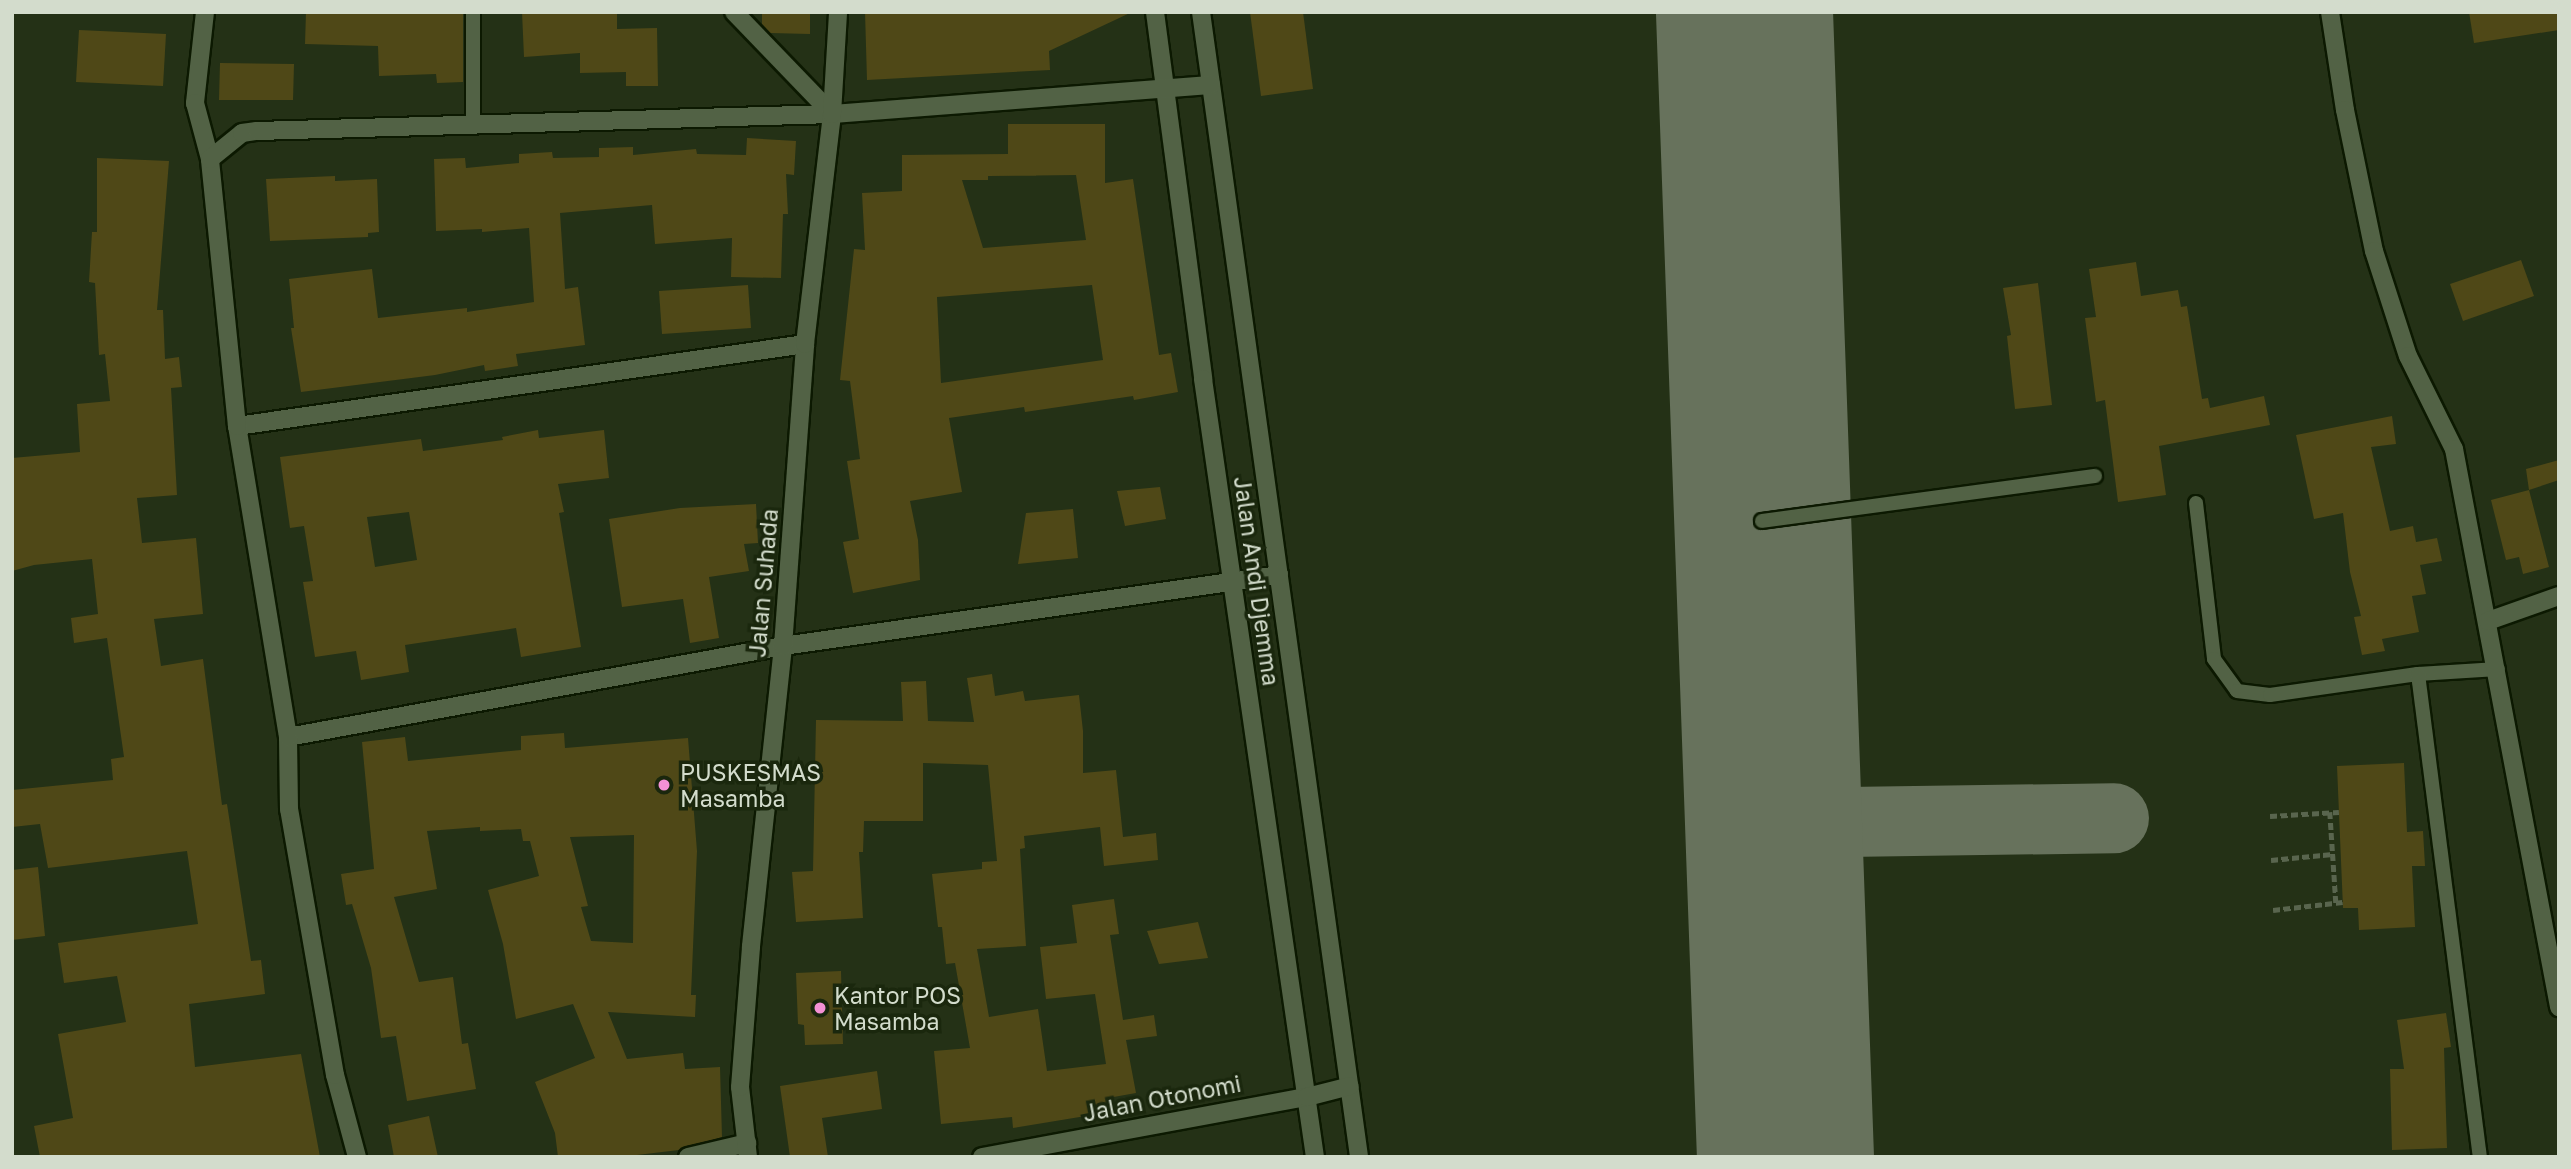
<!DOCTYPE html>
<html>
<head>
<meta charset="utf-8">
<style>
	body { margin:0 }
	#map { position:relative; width:2571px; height:1169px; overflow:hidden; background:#243116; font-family:"Golos Text",sans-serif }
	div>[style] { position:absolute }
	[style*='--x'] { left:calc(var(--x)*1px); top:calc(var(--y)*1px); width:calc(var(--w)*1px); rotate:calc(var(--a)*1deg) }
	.taxiway>* { height:70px; margin:-35px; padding:0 35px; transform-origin:35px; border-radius:35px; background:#67725c }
	.runway>* { height:177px; margin:-88.5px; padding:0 88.5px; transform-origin:88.5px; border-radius:88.5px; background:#67725c }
	.building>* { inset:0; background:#4f4817 }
	.path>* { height:4.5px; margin-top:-2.25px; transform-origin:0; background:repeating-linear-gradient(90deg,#59654e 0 7px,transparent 0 10.5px) }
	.roads { filter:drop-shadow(2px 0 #0c1901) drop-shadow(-2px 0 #0c1901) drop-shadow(0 2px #0c1901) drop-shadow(0 -2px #0c1901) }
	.lane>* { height:14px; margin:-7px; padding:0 7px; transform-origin:7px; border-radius:7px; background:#526245 }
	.street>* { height:18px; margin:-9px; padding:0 9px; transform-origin:9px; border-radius:9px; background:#526245 }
	.dots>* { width:19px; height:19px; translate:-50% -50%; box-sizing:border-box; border:4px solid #1a270d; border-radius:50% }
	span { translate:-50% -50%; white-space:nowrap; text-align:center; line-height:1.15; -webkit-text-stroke:7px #1a270d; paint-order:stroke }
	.street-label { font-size:23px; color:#d3dccc }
	.poi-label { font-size:23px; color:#d3dccc }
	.left { translate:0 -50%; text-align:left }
	.frame { position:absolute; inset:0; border:14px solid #d3dccc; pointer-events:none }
</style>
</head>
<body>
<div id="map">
	<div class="taxiway">
		<div style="--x:1773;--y:823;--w:341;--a:-0.8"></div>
	</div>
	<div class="runway">
		<div style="--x:1744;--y:12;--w:1146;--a:87.95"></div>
	</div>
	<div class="building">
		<div style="clip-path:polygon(306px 12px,463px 12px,463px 82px,437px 83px,436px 74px,379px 76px,378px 46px,305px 44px)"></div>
		<div style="clip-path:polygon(522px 12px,617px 12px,617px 29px,657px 28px,658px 86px,626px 86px,626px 72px,580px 73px,580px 53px,524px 57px)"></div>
		<div style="clip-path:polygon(762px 12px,810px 12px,810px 34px,770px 33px,762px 24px)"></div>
		<div style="clip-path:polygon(865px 12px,1012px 13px,1132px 12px,1049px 51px,1050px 70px,867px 80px)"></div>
		<div style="clip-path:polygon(1250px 12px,1303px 12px,1313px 89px,1261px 96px)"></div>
		<div style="clip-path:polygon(2469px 12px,2559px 12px,2559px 30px,2474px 43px)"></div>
		<div style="clip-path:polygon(79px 30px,166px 34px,163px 86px,76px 82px)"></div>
		<div style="clip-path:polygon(220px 63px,294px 64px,293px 100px,219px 100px)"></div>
		<div style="clip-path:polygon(evenodd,1008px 124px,1105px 124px,1105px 183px,1133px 179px,1159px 355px,1171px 353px,1178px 392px,1134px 400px,1133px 396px,1025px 412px,1024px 407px,949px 418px,962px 492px,910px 501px,918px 540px,920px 580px,853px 593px,843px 542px,859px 539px,847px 461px,860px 459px,850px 381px,840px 380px,854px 249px,865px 250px,862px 193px,902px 191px,902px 155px,1008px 154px,1008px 124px,1076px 175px,1086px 240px,983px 248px,962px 180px,988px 180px,988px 176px,1076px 175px,1008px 124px,1092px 285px,1103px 360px,941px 383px,937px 297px,1092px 285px)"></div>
		<div style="clip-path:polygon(747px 138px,796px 141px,794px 175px,786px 174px,788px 214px,783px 214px,781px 278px,731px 277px,732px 238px,655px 244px,652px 205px,560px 213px,565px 289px,578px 287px,585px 345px,516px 354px,518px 366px,485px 371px,484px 365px,435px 375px,301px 392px,291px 328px,294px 328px,289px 279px,372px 269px,378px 318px,467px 308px,467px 312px,534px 302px,529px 228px,482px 232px,482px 229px,436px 231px,434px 159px,465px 158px,466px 168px,519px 163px,519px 154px,552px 152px,553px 158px,599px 157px,599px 148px,633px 147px,633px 155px,696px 149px,697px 154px,746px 155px)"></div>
		<div style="clip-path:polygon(97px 158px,169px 161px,157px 310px,163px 310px,165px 359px,179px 357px,182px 387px,171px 388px,177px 495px,137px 498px,142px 543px,196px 538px,203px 614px,154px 619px,161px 666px,203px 659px,222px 805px,227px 804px,251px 961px,261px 960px,265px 994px,189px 1004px,195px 1067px,301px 1054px,320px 1157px,40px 1157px,34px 1126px,73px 1118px,58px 1034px,126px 1022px,117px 976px,64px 983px,58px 943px,198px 924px,187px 851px,48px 868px,40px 824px,12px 827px,12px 790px,113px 780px,111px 759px,124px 757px,107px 638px,74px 643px,71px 618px,98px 614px,92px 559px,34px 565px,12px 571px,12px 458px,80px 452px,77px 404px,110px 401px,105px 354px,99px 355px,95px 283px,89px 282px,92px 232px,97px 232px)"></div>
		<div style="clip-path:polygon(335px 176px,335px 181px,377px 179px,379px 232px,368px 233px,368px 237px,270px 241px,266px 179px)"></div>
		<div style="clip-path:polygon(2521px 260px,2534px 296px,2463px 321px,2450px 284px)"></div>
		<div style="clip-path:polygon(2136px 262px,2141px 296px,2178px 290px,2181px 307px,2187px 306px,2202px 399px,2208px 398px,2210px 408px,2264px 396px,2270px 425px,2159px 446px,2166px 495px,2118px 502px,2105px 400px,2096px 402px,2085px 318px,2096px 317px,2089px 269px)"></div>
		<div style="clip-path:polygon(2038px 283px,2052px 405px,2015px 409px,2007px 336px,2011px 335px,2003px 288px)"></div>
		<div style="clip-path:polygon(748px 285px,751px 328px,662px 334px,659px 291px)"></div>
		<div style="clip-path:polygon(2392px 416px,2396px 444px,2371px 447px,2390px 531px,2413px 526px,2416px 542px,2437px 538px,2442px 561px,2420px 565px,2426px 594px,2412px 596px,2419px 632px,2382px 639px,2385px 651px,2362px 655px,2354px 617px,2361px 616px,2350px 572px,2343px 513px,2314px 519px,2296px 435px)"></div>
		<div style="clip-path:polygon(evenodd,538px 430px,539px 438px,604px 430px,609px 478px,558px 484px,564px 512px,559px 513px,581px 647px,521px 657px,516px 628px,405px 645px,409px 672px,361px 680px,356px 651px,315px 657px,303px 582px,313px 581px,304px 526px,290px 528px,280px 457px,421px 439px,423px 451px,503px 440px,502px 437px,538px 430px,409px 512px,417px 560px,375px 567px,367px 517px,409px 512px)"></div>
		<div style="clip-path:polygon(2559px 460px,2559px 480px,2529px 490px,2526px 469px)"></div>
		<div style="clip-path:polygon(1160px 487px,1166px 519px,1125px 526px,1117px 491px)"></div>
		<div style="clip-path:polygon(2529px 490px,2549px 567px,2523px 574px,2519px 557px,2506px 560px,2491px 500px)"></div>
		<div style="clip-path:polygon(756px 504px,758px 543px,744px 544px,749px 571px,709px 577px,719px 638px,690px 643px,683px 599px,622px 607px,609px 519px,680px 508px)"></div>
		<div style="clip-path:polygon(1073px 509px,1078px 558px,1018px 564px,1026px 513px)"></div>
		<div style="clip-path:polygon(992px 674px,995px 696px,1023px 691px,1025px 701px,1079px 695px,1083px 731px,1083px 773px,1116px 770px,1123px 837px,1156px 833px,1158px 860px,1104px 866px,1100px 827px,1024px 836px,1025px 848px,1020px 849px,1026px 946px,977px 949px,989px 1017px,1038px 1009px,1047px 1071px,1106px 1064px,1095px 994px,1046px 999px,1040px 947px,1077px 943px,1072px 905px,1114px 899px,1119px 934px,1110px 935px,1123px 1020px,1154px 1015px,1157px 1036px,1126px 1040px,1136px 1093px,1108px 1098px,1110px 1112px,1013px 1128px,1012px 1117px,941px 1124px,934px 1051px,970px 1048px,955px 963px,946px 964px,942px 927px,938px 927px,932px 874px,982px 869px,982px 862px,997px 861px,988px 765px,923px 763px,923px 821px,864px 821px,863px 852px,859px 852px,863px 918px,796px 922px,792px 872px,813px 871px,816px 720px,903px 721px,901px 682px,926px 681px,928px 721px,974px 722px,967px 678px)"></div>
		<div style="clip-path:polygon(evenodd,564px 733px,565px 748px,688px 738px,697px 851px,691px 995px,696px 995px,695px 1017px,608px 1012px,627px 1059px,683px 1053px,685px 1069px,720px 1067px,722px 1137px,679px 1150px,637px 1155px,558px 1157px,555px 1133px,535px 1082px,595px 1058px,573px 1004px,516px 1019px,503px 944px,488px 890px,539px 876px,530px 841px,523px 841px,521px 829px,480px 831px,480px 827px,427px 831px,437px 889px,394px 897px,419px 982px,453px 977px,462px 1044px,468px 1043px,476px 1089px,407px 1101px,396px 1036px,381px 1038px,371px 968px,352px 904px,346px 905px,341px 874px,374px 869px,362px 742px,405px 737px,408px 761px,521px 750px,521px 736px,564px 733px,634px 835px,633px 943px,591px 941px,581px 907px,588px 906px,570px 837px,634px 835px)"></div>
		<div style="clip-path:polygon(2404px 763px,2407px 832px,2423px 831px,2425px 866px,2412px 866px,2415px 927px,2359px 930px,2358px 908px,2343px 908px,2337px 766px)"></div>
		<div style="clip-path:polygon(38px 867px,45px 936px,12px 940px,12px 870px)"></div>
		<div style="clip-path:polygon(1198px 922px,1208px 958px,1159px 964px,1147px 931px)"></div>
		<div style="clip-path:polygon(841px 971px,843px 1044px,805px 1045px,804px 1025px,798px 1024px,796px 973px)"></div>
		<div style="clip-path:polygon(2446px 1013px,2451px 1047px,2444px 1048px,2447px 1148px,2392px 1150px,2390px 1069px,2404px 1069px,2397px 1020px)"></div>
		<div style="clip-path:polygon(877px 1071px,882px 1109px,822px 1118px,828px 1157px,790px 1157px,780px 1086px)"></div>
		<div style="clip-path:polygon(429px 1116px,438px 1157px,394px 1157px,388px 1125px)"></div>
	</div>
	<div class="path">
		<div style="--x:2330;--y:812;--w:91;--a:86.2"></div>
		<div style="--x:2270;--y:816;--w:69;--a:-3.3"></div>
		<div style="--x:2271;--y:860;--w:62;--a:-5.5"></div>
		<div style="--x:2273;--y:910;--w:70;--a:-6.5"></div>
	</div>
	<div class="roads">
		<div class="lane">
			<div style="--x:473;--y:12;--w:114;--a:90"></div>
			<div style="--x:2196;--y:503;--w:157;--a:83.4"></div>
			<div style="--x:2214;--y:659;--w:39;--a:54"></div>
			<div style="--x:2237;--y:691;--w:33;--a:7"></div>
			<div style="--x:2270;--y:695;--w:149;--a:-8.1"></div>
			<div style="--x:2418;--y:674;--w:80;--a:-3.6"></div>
			<div style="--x:1762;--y:521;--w:336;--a:-7.7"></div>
			<div style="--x:2418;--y:674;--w:487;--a:82.7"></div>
		</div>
		<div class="street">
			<div style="--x:205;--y:12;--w:92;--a:96.3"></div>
			<div style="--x:195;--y:103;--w:58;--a:75"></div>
			<div style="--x:734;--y:12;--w:141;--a:46.1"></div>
			<div style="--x:1155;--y:12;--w:370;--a:82.5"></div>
			<div style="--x:1203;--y:379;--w:786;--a:81.81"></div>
			<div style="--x:1201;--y:12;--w:1156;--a:82.14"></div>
			<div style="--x:2330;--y:12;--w:99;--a:81.3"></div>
			<div style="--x:2345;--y:110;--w:144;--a:78.4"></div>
			<div style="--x:2374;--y:251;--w:110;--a:72.1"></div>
			<div style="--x:2408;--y:356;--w:104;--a:63.7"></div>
			<div style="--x:2454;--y:449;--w:568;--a:79.34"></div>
			<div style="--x:237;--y:426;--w:574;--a:-8.21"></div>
			<div style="--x:2488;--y:621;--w:75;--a:-19.4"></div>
			<div style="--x:288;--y:737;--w:503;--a:-10.42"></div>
			<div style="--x:783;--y:646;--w:501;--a:-8.15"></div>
			<div style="--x:357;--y:1157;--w:85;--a:-105"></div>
			<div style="--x:335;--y:1075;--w:270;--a:-99.8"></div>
			<div style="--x:289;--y:809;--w:72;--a:-90.8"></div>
			<div style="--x:288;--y:737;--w:315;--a:-99.3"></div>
			<div style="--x:237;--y:426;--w:268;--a:-95.8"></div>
			<div style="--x:210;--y:159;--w:41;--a:-39.1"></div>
			<div style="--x:242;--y:133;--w:15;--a:-8"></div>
			<div style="--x:257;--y:131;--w:575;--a:-1.69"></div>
			<div style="--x:832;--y:114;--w:380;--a:-4.4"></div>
			<div style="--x:688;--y:1157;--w:61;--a:-13.3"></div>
			<div style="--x:748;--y:1157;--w:70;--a:-96.5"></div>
			<div style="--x:740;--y:1087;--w:141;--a:-85.5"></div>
			<div style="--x:751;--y:946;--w:302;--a:-83.9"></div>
			<div style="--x:783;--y:646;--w:303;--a:-85.8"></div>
			<div style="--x:805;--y:344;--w:232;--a:-83.3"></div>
			<div style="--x:832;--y:114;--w:102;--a:-86.6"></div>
			<div style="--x:982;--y:1157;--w:330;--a:-10.5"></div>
			<div style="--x:1307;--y:1097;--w:44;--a:-14.3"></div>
		</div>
	</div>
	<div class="dots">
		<div style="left:664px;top:785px;background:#f491d4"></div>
		<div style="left:820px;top:1008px;background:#f491d4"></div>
	</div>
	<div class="street-label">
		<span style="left:1257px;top:581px;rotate:82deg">Jalan Andi Djemma</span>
		<span style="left:763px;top:583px;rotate:-85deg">Jalan Suhada</span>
		<span style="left:1162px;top:1098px;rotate:-11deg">Jalan Otonomi</span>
	</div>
	<div class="poi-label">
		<span class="left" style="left:680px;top:785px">PUSKESMAS<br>Masamba</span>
		<span class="left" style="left:834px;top:1008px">Kantor POS<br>Masamba</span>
	</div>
	<div class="frame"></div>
</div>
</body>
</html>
